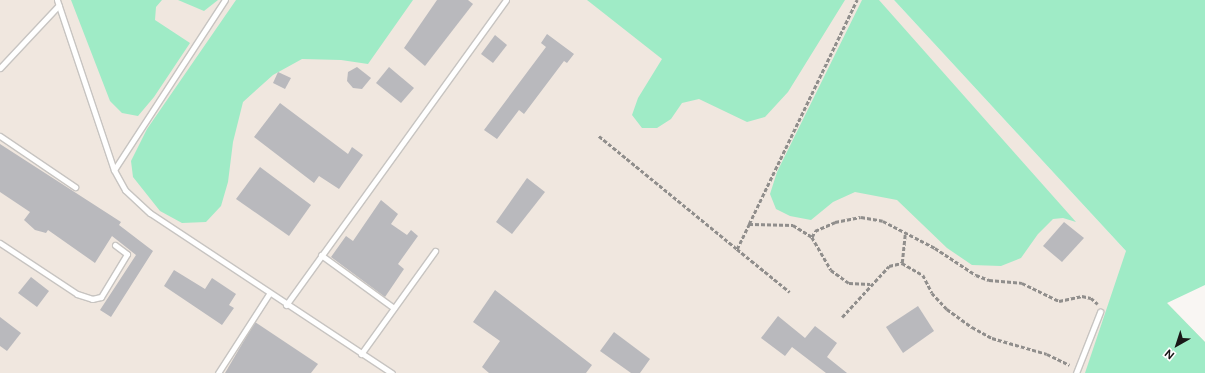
<!DOCTYPE html>
<html>
<head>
<meta charset="utf-8">
<style>
	body { margin:0 }
	#map { position:relative; width:1205px; height:373px; overflow:hidden; background:#f9f6f3; font-family:"Public Sans",sans-serif }
	div>[style] { position:absolute }
	[style*='--x'] { left:calc(var(--x)*1px); top:calc(var(--y)*1px); width:calc(var(--w)*1px); rotate:calc(var(--a)*1deg) }
	.built>* { inset:0; background:#f0e7df }
	.green>* { inset:0; background:#9febc6 }
	.building>* { inset:0; background:#b9b9bd }
	.path>* { height:2.5px; margin-top:-1.25px; transform-origin:0; background:repeating-linear-gradient(90deg,#908e8c 0 4px,transparent 0 6px) }
	.roads { filter:drop-shadow(1px 0 #c7c4c1) drop-shadow(-1px 0 #c7c4c1) drop-shadow(0 1px #c7c4c1) drop-shadow(0 -1px #c7c4c1) }
	.service>* { height:5px; margin:-2.5px; padding:0 2.5px; transform-origin:2.5px; border-radius:2.5px; background:#fff }
	span { translate:-50% -50%; white-space:nowrap; text-align:center; line-height:1.15; -webkit-text-stroke:3.5px #fff; paint-order:stroke }
	.north { position:absolute; left:1157px; top:325px; width:40px; height:40px; -webkit-text-stroke:3px #fff; paint-order:stroke; rotate:219deg; font-size:11px; font-weight:700; line-height:16px; text-align:center; color:#191817 }
	.north::after { content:''; display:block; margin:auto; width:14px; height:18px; background:#191817; clip-path:polygon(50% 0,100% 100%,50% 72%,0 100%) }
</style>
</head>
<body>
<div id="map">
	<div class="built">
		<div style="clip-path:polygon(0 0,894px 0,1126px 251px,1167px 303px,1205px 342px,1205px 373px,0 373px)"></div>
	</div>
	<div class="green">
		<div style="clip-path:polygon(71px 0,162px 0,156px 7px,155px 20px,190px 43px,154px 97px,138px 116px,122px 113px,110px 101px)"></div>
		<div style="clip-path:polygon(178px 0,218px 0,204px 11px)"></div>
		<div style="clip-path:polygon(236px 0,413px 0,368px 64px,341px 60px,302px 59px,273px 75px,243px 102px,233px 142px,228px 182px,221px 206px,206px 222px,182px 223px,160px 211px,133px 177px,131px 161px,147px 129px)"></div>
		<div style="clip-path:polygon(587px 0,845px 0,788px 92px,765px 117px,747px 122px,699px 99px,682px 103px,671px 119px,657px 128px,642px 128px,632px 115px,638px 98px,662px 59px)"></div>
		<div style="clip-path:polygon(862px 0,879px 0,1076px 222px,1063px 218px,1053px 219px,1038px 234px,1021px 258px,1001px 266px,972px 265px,947px 248px,897px 200px,855px 192px,833px 202px,811px 220px,790px 216px,776px 209px,770px 194px,777px 172px)"></div>
		<div style="clip-path:polygon(894px 0,1205px 0,1205px 285px,1167px 303px,1205px 342px,1205px 373px,1085px 373px,1126px 251px)"></div>
	</div>
	<div class="building">
		<div style="clip-path:polygon(437px 0,468px 0,473px 4px,425px 66px,404px 48px)"></div>
		<div style="clip-path:polygon(547px 34px,574px 54px,567px 63px,564px 61px,524px 114px,519px 110px,497px 139px,484px 130px,546px 47px,541px 43px)"></div>
		<div style="clip-path:polygon(495px 35px,507px 45px,493px 63px,481px 54px)"></div>
		<div style="clip-path:polygon(357px 67px,371px 78px,362px 89px,353px 88px,347px 81px,348px 72px)"></div>
		<div style="clip-path:polygon(389px 67px,414px 88px,401px 103px,376px 83px)"></div>
		<div style="clip-path:polygon(278px 72px,291px 78px,285px 89px,273px 83px)"></div>
		<div style="clip-path:polygon(280px 103px,348px 154px,352px 147px,363px 155px,339px 189px,319px 176px,314px 183px,254px 137px)"></div>
		<div style="clip-path:polygon(0 144px,121px 222px,119px 225px,153px 251px,111px 317px,100px 310px,136px 255px,112px 236px,95px 263px,48px 230px,46px 233px,35px 230px,24px 220px,30px 212px,0 192px)"></div>
		<div style="clip-path:polygon(260px 167px,311px 205px,289px 236px,236px 199px)"></div>
		<div style="clip-path:polygon(527px 178px,545px 192px,512px 234px,496px 222px)"></div>
		<div style="clip-path:polygon(381px 200px,398px 214px,391px 224px,407px 235px,411px 230px,418px 236px,398px 264px,404px 269px,385px 297px,331px 257px,346px 236px,353px 241px)"></div>
		<div style="clip-path:polygon(1064px 222px,1084px 238px,1062px 262px,1043px 246px)"></div>
		<div style="clip-path:polygon(174px 270px,205px 289px,212px 278px,236px 294px,229px 305px,234px 308px,222px 325px,164px 286px)"></div>
		<div style="clip-path:polygon(31px 277px,49px 291px,37px 307px,18px 293px)"></div>
		<div style="clip-path:polygon(495px 290px,592px 365px,586px 373px,489px 373px,482px 367px,500px 341px,473px 322px)"></div>
		<div style="clip-path:polygon(918px 306px,934px 331px,903px 353px,886px 327px)"></div>
		<div style="clip-path:polygon(778px 316px,805px 338px,815px 326px,837px 343px,827px 357px,847px 373px,826px 373px,792px 347px,785px 356px,761px 338px)"></div>
		<div style="clip-path:polygon(0 317px,21px 333px,7px 351px,0 346px)"></div>
		<div style="clip-path:polygon(255px 322px,318px 364px,311px 373px,225px 373px)"></div>
		<div style="clip-path:polygon(614px 332px,650px 359px,640px 373px,631px 373px,600px 351px)"></div>
	</div>
	<div class="path">
		<div style="--x:599;--y:136;--w:178;--a:39.3"></div>
		<div style="--x:737;--y:249;--w:28;--a:-64"></div>
		<div style="--x:749;--y:224;--w:44;--a:1.3"></div>
		<div style="--x:793;--y:225;--w:22;--a:32"></div>
		<div style="--x:812;--y:237;--w:38;--a:60"></div>
		<div style="--x:831;--y:270;--w:22;--a:36"></div>
		<div style="--x:849;--y:283;--w:21;--a:3"></div>
		<div style="--x:749;--y:224;--w:249;--a:-64.3"></div>
		<div style="--x:812;--y:237;--w:7;--a:-63"></div>
		<div style="--x:815;--y:231;--w:22;--a:-24"></div>
		<div style="--x:835;--y:222;--w:26;--a:-11"></div>
		<div style="--x:861;--y:217;--w:22;--a:10"></div>
		<div style="--x:883;--y:221;--w:59;--a:27.4"></div>
		<div style="--x:935;--y:248;--w:49;--a:33.4"></div>
		<div style="--x:976;--y:275;--w:14;--a:21"></div>
		<div style="--x:989;--y:280;--w:33;--a:5"></div>
		<div style="--x:1022;--y:283;--w:41;--a:25.9"></div>
		<div style="--x:1059;--y:301;--w:24;--a:-12"></div>
		<div style="--x:1082;--y:296;--w:9;--a:13"></div>
		<div style="--x:1091;--y:298;--w:9;--a:41"></div>
		<div style="--x:737;--y:249;--w:68;--a:39.1"></div>
		<div style="--x:902;--y:263;--w:30;--a:-84"></div>
		<div style="--x:842;--y:317;--w:69;--a:-47.3"></div>
		<div style="--x:889;--y:266;--w:13;--a:-13"></div>
		<div style="--x:902;--y:263;--w:24;--a:30"></div>
		<div style="--x:923;--y:275;--w:20;--a:63"></div>
		<div style="--x:932;--y:293;--w:22;--a:47"></div>
		<div style="--x:947;--y:309;--w:31;--a:36"></div>
		<div style="--x:972;--y:327;--w:23;--a:29"></div>
		<div style="--x:992;--y:338;--w:57;--a:16.2"></div>
		<div style="--x:1047;--y:354;--w:25;--a:26"></div>
	</div>
	<div class="roads">
		<div class="service">
			<div style="--x:57;--y:0;--w:179;--a:71.5"></div>
			<div style="--x:114;--y:170;--w:23;--a:61"></div>
			<div style="--x:125;--y:190;--w:34;--a:43"></div>
			<div style="--x:150;--y:213;--w:290;--a:33.5"></div>
			<div style="--x:0;--y:68;--w:86;--a:-46.9"></div>
			<div style="--x:0;--y:136;--w:91;--a:34.2"></div>
			<div style="--x:114;--y:170;--w:203;--a:-56.9"></div>
			<div style="--x:0;--y:243;--w:92;--a:33.5"></div>
			<div style="--x:77;--y:294;--w:16;--a:18"></div>
			<div style="--x:92;--y:299;--w:9;--a:-13"></div>
			<div style="--x:101;--y:297;--w:50;--a:-58.8"></div>
			<div style="--x:127;--y:254;--w:15;--a:-143"></div>
			<div style="--x:321;--y:255;--w:90;--a:36"></div>
			<div style="--x:286;--y:305;--w:376;--a:-54.2"></div>
			<div style="--x:361;--y:354;--w:127;--a:-54.3"></div>
			<div style="--x:218;--y:373;--w:94;--a:-57.2"></div>
			<div style="--x:1076;--y:373;--w:66;--a:-68.5"></div>
		</div>
	</div>
	<div class="north">N</div>
</div>
</body>
</html>
